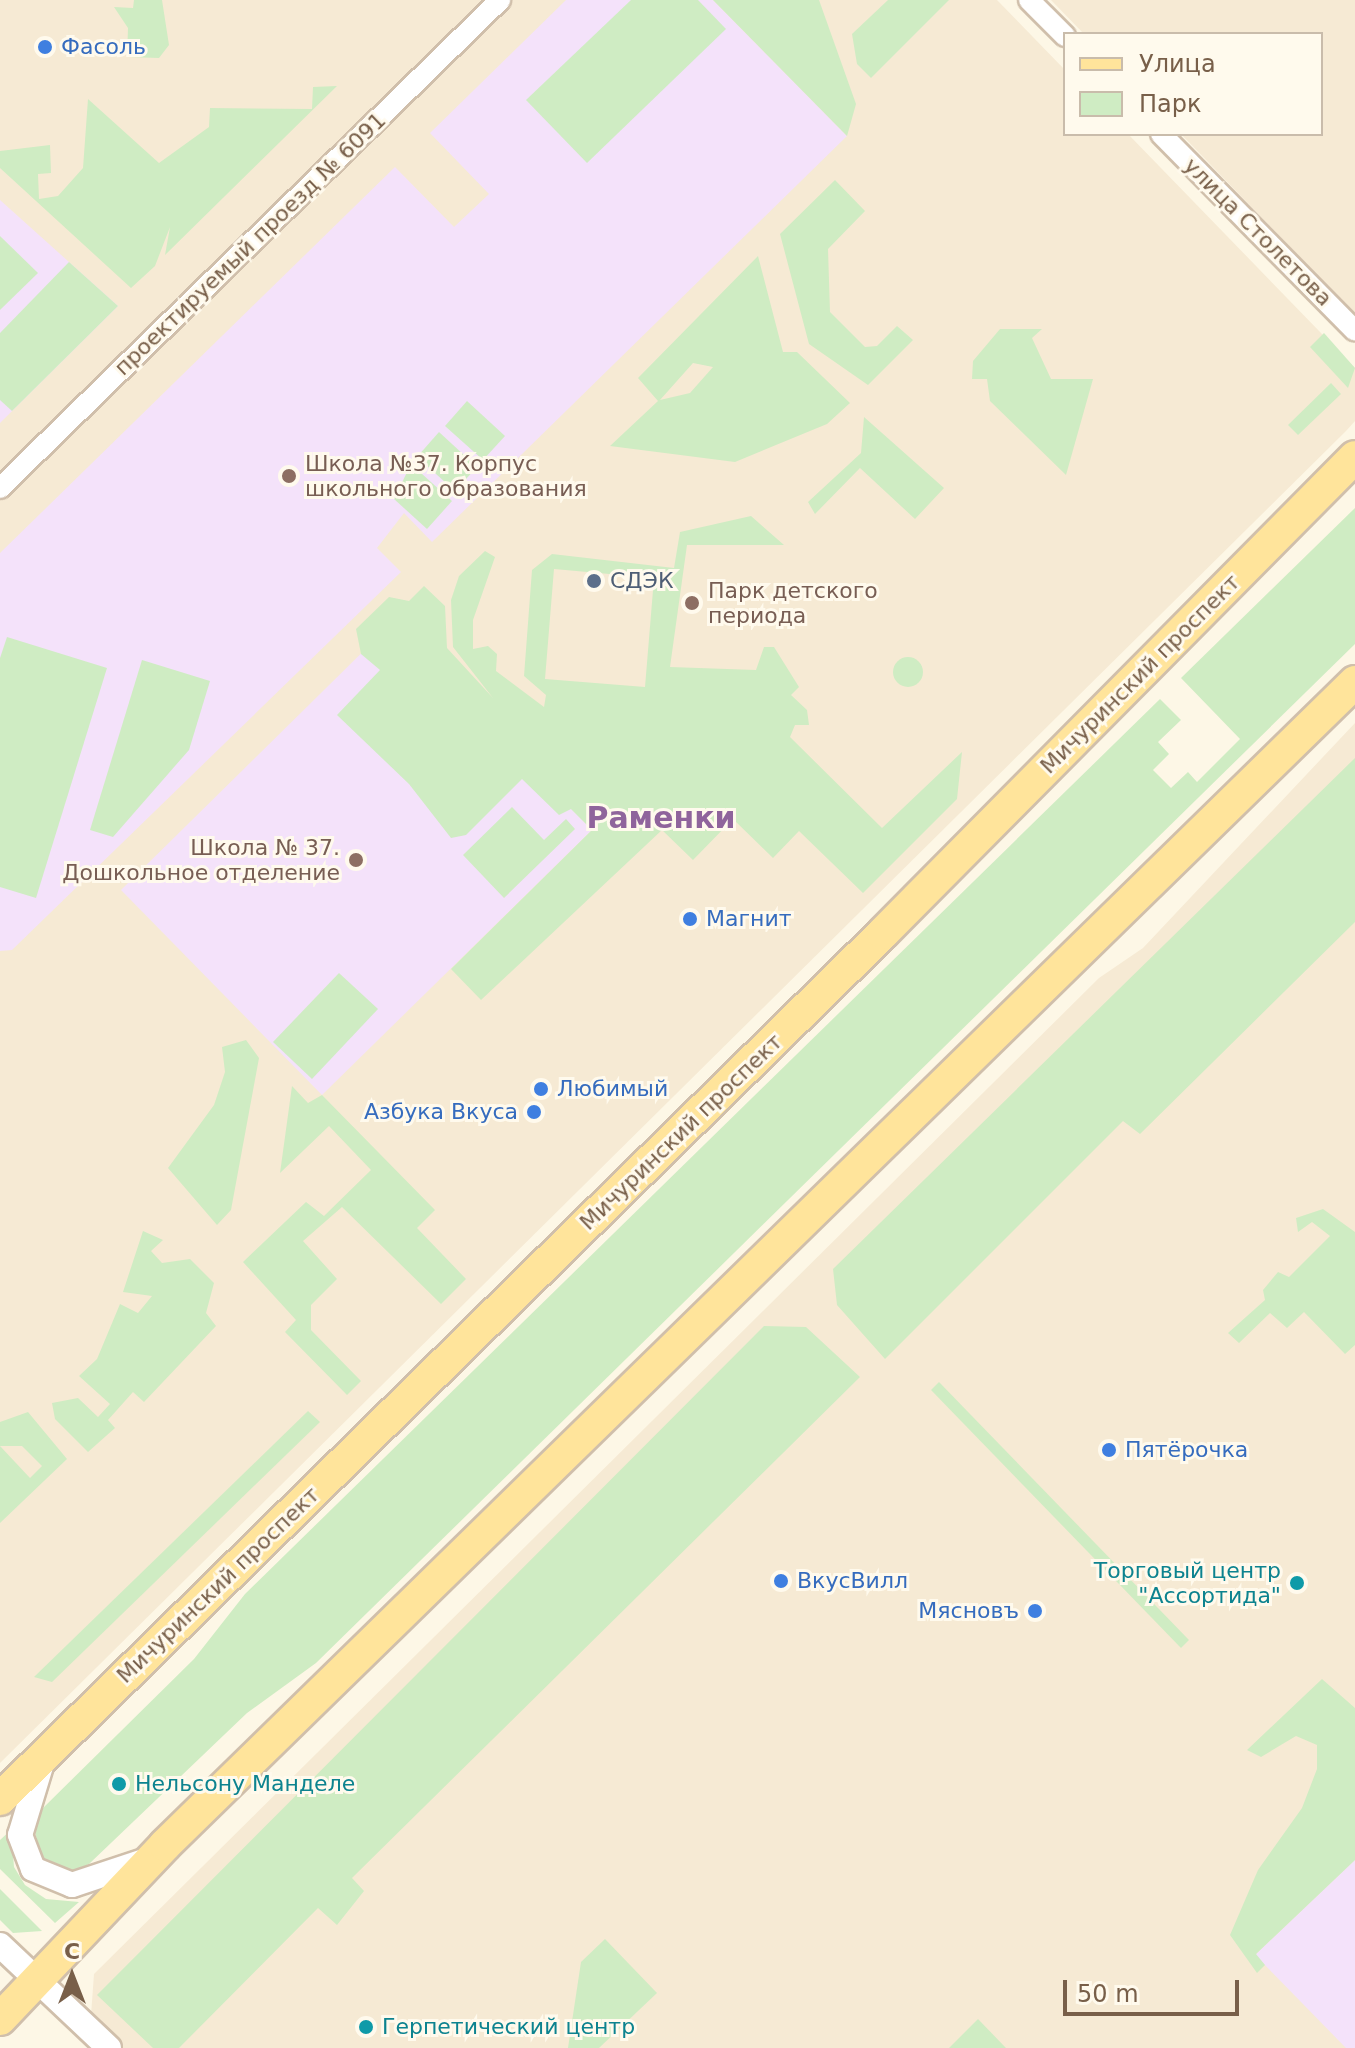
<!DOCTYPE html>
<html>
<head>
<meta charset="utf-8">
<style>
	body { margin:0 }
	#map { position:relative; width:1355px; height:2048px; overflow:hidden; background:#fdf7e6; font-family:"DejaVu Sans",sans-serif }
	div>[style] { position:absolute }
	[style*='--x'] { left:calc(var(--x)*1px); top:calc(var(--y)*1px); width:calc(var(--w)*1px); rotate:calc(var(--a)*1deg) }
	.residential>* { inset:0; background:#f6ead4 }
	.education>* { inset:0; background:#f4e2fa }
	.green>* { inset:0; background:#cfecc3 }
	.round { border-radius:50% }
	.roads { filter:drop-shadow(2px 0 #d0bfab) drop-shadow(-2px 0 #d0bfab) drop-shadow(0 2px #d0bfab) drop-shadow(0 -2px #d0bfab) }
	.minor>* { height:20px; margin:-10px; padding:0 10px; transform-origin:10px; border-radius:10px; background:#fff }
	.tertiary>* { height:24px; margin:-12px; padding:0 12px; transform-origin:12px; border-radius:12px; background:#fff }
	.primary>* { height:32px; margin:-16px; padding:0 16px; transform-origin:16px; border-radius:16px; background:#ffe49b }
	.dots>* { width:22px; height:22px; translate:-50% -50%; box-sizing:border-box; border:4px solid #fffaed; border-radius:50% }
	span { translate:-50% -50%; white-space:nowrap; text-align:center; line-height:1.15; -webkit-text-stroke:6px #fffaed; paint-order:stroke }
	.shop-label { font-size:22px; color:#366cbe }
	.left { translate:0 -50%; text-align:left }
	.right { translate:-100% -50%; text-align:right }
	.street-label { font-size:22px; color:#785f49 }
	.education-label { font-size:22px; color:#785e54 }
	.service-label { font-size:22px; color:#4e5e75 }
	.culture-label { font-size:22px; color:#0d838f }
	.district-label { font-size:30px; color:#8f649c; font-weight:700 }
	.legend { position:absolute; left:1063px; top:32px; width:260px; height:104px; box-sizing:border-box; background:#fffaed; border:2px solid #c9bcab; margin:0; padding:10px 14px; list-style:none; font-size:24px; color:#785f49 }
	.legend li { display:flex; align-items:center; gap:16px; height:40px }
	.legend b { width:40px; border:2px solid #c9bcab }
	.north { position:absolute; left:32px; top:1936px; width:80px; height:80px; -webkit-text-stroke:6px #fffaed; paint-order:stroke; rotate:0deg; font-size:22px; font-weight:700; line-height:32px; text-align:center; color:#785f49 }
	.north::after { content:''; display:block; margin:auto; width:28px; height:36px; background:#785f49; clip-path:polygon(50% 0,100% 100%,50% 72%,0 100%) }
	.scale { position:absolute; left:1063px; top:1980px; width:176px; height:36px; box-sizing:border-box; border:4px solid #785f49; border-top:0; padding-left:10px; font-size:24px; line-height:28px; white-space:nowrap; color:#785f49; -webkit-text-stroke:6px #fffaed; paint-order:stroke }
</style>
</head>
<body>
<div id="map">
	<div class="residential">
		<div style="clip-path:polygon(0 0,997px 0,1065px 70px,1065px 134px,1128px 134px,1355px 368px,1355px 421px,1346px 431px,0 1763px)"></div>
		<div style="clip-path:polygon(1051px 0,1355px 0,1355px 314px,1181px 134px,1321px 134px,1321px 34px,1084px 34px)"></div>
		<div style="clip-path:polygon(1355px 723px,1355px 2048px,123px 2048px,91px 2015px,94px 1974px,1099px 978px,1143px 948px)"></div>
	</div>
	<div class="education">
		<div style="clip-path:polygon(566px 0,713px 0,847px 136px,432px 542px,404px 513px,377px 548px,401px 572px,12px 950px,0 951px,0 553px,395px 167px,454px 227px,489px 194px,430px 133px)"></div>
		<div style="clip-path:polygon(0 200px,118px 306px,0 423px)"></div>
		<div style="clip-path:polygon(390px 625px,592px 830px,322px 1095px,121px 890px)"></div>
		<div style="clip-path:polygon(1355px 1860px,1355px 2048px,1346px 2048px,1255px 1955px)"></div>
	</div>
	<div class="green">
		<div style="clip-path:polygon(134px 0,162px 0,169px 45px,159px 58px,127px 57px,128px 28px,114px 7px,133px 8px)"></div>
		<div style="clip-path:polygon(631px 0,698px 0,726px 29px,587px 163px,526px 100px)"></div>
		<div style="clip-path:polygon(713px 0,819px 0,856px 104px,847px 136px)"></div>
		<div style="clip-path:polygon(888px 0,949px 0,871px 78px,857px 64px,852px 34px)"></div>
		<div style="clip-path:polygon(337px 86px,165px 255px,170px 227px,155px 266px,131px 288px,0 168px,0 151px,50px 145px,51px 173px,38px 174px,39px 199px,58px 196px,83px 168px,88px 99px,159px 163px,209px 127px,210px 108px,312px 109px,313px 87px)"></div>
		<div style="clip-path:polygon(835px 180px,865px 211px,828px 249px,830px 312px,865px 347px,877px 346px,897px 326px,913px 340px,868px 385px,809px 344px,780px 234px)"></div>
		<div style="clip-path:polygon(0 236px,38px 273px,0 310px)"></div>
		<div style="clip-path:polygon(evenodd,758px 256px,783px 352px,797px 352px,850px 403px,827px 424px,735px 462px,610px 446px,658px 401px,638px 378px,758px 256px,693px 363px,713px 367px,690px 393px,660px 400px,693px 363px)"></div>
		<div style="clip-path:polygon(69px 262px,118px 306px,12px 411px,0 400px,0 333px)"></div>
		<div style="clip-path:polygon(1000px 329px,1042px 329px,1032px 338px,1051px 379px,1093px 379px,1066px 475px,990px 401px,987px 379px,972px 379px,973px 361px)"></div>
		<div style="clip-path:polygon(1324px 333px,1355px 368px,1348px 388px,1310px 347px)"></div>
		<div style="clip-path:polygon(1331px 383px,1341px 394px,1298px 435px,1288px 425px)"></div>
		<div style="clip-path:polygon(467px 401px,505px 436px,483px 460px,445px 426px)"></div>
		<div style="clip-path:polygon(864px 417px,944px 488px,915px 519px,860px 468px,815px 514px,808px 502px,861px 453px)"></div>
		<div style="clip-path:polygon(439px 432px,477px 467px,455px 491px,417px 457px)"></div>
		<div style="clip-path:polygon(411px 464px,452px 501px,427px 529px,394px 499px)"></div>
		<div style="clip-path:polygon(1355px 508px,1355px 644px,316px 1663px,247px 1713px,89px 1864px,72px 1872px,41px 1859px,34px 1827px,42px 1809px,194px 1659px,245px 1594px,1160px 699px,1181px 720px,1158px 742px,1169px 754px,1153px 770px,1171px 788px,1188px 772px,1197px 782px,1240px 739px,1181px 678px)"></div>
		<div style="clip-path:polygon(evenodd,751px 516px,784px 545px,687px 545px,670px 667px,756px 670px,764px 647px,774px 647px,799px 687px,791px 695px,807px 710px,809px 725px,795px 725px,790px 737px,882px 828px,962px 752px,957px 799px,863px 893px,799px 831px,773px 858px,733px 819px,693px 860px,662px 830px,481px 1000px,451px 969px,592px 830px,571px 809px,559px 815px,522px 779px,466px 835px,451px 838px,409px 784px,337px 715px,380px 670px,361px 654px,356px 629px,389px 597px,409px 601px,424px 586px,445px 606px,447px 648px,493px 698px,453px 647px,451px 600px,459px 576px,485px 551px,495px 557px,473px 620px,473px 649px,488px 646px,497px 654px,496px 671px,544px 707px,546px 695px,524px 676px,532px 570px,552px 554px,674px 568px,680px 532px,751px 516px,554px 569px,654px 578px,645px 687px,545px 679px,554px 569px)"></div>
		<div style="clip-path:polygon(7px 637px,107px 668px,36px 898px,0 887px,0 658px)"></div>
		<div class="round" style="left:893px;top:657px;width:30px;height:30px"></div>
		<div style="clip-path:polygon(142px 660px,210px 681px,189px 750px,113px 837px,90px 830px)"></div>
		<div style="clip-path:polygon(1355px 758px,1355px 922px,1140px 1134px,1123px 1121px,885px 1359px,837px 1305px,833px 1269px)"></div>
		<div style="clip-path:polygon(512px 807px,544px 840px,566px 819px,575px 829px,504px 898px,463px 855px)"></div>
		<div style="clip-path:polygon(339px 973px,378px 1009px,312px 1079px,273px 1042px)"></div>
		<div style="clip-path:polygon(246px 1040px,259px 1058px,231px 1210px,217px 1225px,168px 1168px,214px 1105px,225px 1072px,222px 1047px)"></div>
		<div style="clip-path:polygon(292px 1086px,308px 1103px,322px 1095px,435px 1210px,417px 1228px,466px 1279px,441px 1304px,342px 1207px,303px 1241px,337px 1279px,311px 1305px,311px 1330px,361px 1381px,347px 1395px,285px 1332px,296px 1320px,243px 1262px,306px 1202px,324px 1216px,371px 1170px,329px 1126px,280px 1173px)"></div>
		<div style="clip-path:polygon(1323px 1209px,1355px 1232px,1355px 1345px,1345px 1354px,1304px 1312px,1287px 1328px,1270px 1313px,1239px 1343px,1228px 1333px,1265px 1300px,1263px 1290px,1278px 1272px,1289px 1277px,1330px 1236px,1312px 1222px,1298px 1232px,1296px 1218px)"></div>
		<div style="clip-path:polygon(143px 1231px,163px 1240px,151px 1251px,162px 1263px,190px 1259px,214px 1283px,206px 1313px,216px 1326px,144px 1402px,133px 1392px,108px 1420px,115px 1428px,88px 1452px,55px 1419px,52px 1403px,78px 1398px,98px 1417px,110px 1404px,79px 1376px,97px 1359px,120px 1304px,138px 1313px,152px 1296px,123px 1292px)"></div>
		<div style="clip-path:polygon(764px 1326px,806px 1327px,860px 1377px,352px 1878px,364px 1891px,337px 1925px,318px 1908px,179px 2048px,153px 2048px,97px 1995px)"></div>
		<div style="clip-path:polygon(939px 1382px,1189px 1640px,1181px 1648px,931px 1390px)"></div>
		<div style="clip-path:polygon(308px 1411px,320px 1422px,52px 1682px,34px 1677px)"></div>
		<div style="clip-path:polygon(evenodd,28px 1412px,67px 1459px,0 1523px,0 1422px,28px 1412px,0 1446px,22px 1446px,42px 1466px,30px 1478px,0 1446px)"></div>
		<div style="clip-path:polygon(1322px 1679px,1355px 1708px,1355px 1860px,1256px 1954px,1265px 1965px,1257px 1973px,1230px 1935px,1258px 1870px,1302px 1808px,1317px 1769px,1317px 1745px,1296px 1736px,1261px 1757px,1247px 1750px)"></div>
		<div style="clip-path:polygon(11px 1830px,14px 1867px,25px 1885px,46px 1899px,79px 1902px,55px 1923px,0 1869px,0 1840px)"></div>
		<div style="clip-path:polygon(0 1889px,42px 1931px,13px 1933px,0 1920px)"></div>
		<div style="clip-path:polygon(605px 1939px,657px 1993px,599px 2048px,568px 2048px,581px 1962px)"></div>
		<div style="clip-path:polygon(978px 2019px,1006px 2048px,949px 2048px)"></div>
	</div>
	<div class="roads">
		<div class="minor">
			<div style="--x:1029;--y:0;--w:51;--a:45"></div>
			<div style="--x:1161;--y:134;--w:276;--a:45.4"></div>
			<div style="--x:0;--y:488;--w:699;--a:-44.3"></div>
		</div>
		<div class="tertiary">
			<div style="--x:41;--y:1766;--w:72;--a:106.9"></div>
			<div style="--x:20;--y:1835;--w:36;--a:69"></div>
			<div style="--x:33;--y:1869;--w:42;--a:22.3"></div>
			<div style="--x:72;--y:1885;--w:73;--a:-18.4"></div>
			<div style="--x:0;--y:1945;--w:150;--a:43.4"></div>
		</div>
		<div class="primary">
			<div style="--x:0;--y:1799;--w:1237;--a:-44.44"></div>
			<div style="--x:883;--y:933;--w:670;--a:-45.24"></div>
			<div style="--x:0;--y:2019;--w:240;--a:-46.5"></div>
			<div style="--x:165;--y:1845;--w:1664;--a:-44.34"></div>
		</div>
	</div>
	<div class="dots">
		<div style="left:45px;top:47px;background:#3f7fe0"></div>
		<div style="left:289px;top:476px;background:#8d6e63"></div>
		<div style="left:594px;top:581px;background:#5c6f8a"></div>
		<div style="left:692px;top:603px;background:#8d6e63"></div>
		<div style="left:356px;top:860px;background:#8d6e63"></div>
		<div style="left:690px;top:919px;background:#3f7fe0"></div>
		<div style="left:541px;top:1089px;background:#3f7fe0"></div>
		<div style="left:534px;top:1112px;background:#3f7fe0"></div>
		<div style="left:1109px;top:1450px;background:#3f7fe0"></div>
		<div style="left:781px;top:1581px;background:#3f7fe0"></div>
		<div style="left:1297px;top:1583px;background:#0f9aa8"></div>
		<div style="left:1035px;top:1611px;background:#3f7fe0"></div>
		<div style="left:119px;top:1784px;background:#0f9aa8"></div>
		<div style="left:366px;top:2027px;background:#0f9aa8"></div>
	</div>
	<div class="shop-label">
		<span class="left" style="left:61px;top:47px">Фасоль</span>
		<span class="left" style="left:706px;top:919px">Магнит</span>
		<span class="left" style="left:557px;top:1089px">Любимый</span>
		<span class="right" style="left:518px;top:1112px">Азбука Вкуса</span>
		<span class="left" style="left:1125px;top:1450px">Пятёрочка</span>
		<span class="left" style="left:797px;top:1581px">ВкусВилл</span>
		<span class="right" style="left:1019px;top:1611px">Мясновъ</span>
	</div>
	<div class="street-label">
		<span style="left:1258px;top:232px;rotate:45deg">улица Столетова</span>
		<span style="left:250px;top:244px;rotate:-44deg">проектируемый проезд № 6091</span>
		<span style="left:1140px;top:674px;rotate:-45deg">Мичуринский проспект</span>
		<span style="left:681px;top:1132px;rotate:-44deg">Мичуринский проспект</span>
		<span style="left:218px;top:1585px;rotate:-44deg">Мичуринский проспект</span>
	</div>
	<div class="education-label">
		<span class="left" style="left:305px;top:476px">Школа №37. Корпус<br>школьного образования</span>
		<span class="left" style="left:708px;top:603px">Парк детского<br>периода</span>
		<span class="right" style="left:340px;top:860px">Школа № 37.<br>Дошкольное отделение</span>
	</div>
	<div class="service-label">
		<span class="left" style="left:610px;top:581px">СДЭК</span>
	</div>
	<div class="culture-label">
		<span class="right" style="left:1281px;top:1583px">Торговый центр<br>"Ассортида"</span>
		<span class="left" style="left:135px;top:1784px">Нельсону Манделе</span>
		<span class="left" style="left:382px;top:2027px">Герпетический центр</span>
	</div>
	<div class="district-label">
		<span style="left:661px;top:818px">Раменки</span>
	</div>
	<ul class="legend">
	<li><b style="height:10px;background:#ffe49b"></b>Улица</li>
	<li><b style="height:22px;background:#cfecc3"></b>Парк</li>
	</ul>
	<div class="north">С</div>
	<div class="scale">50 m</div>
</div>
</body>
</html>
